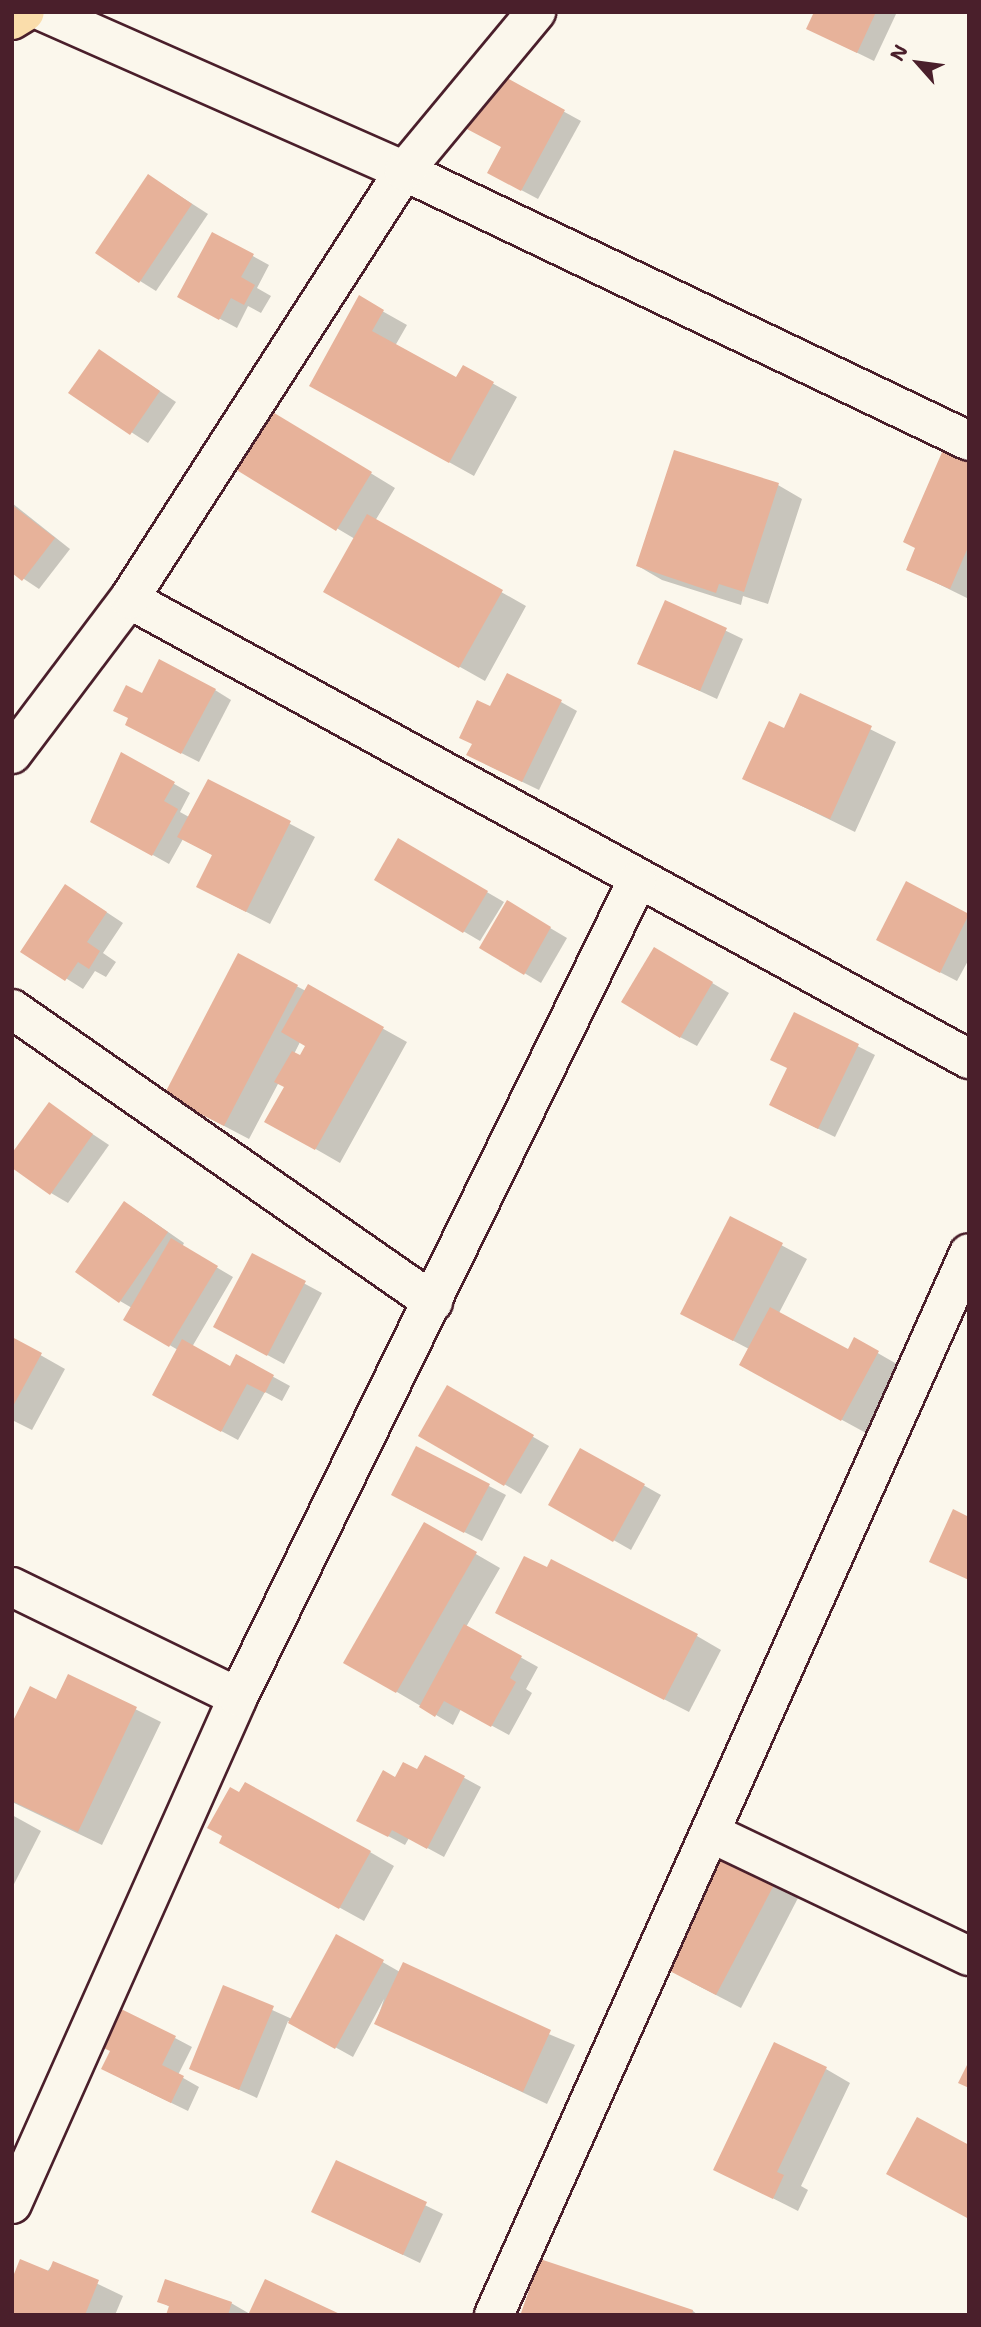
<!DOCTYPE html>
<html>
<head>
<meta charset="utf-8">
<style>
	body { margin:0 }
	#map { position:relative; width:981px; height:2327px; overflow:hidden; background:#fbf7ec; font-family:"Shantell Sans",sans-serif }
	div>[style] { position:absolute }
	[style*='--x'] { left:calc(var(--x)*1px); top:calc(var(--y)*1px); width:calc(var(--w)*1px); rotate:calc(var(--a)*1deg) }
	.shadow>* { inset:0; background:#0003 }
	.building>* { inset:0; background:#e7b29a }
	.roads { filter:drop-shadow(2px 0 #4a1f2b) drop-shadow(-2px 0 #4a1f2b) drop-shadow(0 2px #4a1f2b) drop-shadow(0 -2px #4a1f2b) }
	.minor>* { height:38px; margin:-19px; padding:0 19px; transform-origin:19px; border-radius:19px; background:#fbf7ec }
	.major>* { height:38px; margin:-19px; padding:0 19px; transform-origin:19px; border-radius:19px; background:#faddab }
	span { translate:-50% -50%; white-space:nowrap; text-align:center; line-height:1.15; -webkit-text-stroke:7px #fbf7ec; paint-order:stroke }
	.frame { position:absolute; inset:0; border:14px solid #4a1f2b; pointer-events:none }
	.north { position:absolute; left:883px; top:28px; width:70px; height:70px; -webkit-text-stroke:5px #fbf7ec; paint-order:stroke; rotate:298deg; font-size:19px; font-weight:700; line-height:28px; text-align:center; color:#4a1f2b }
	.north::after { content:''; display:block; margin:auto; width:24px; height:32px; background:#4a1f2b; clip-path:polygon(50% 0,100% 100%,50% 72%,0 100%) }
</style>
</head>
<body>
<div id="map">
	<div class="shadow">
		<div style="clip-path:polygon(816px 12px,897px 12px,874px 61px,825px 37px)"></div>
		<div style="clip-path:polygon(497px 75px,581px 121px,538px 199px,506px 182px)"></div>
		<div style="clip-path:polygon(149px 176px,208px 214px,156px 291px,140px 281px)"></div>
		<div style="clip-path:polygon(213px 234px,269px 265px,257px 288px,271px 296px,261px 313px,248px 306px,237px 328px,196px 306px)"></div>
		<div style="clip-path:polygon(359px 298px,407px 325px,395px 346px,457px 379px,463px 367px,517px 397px,474px 476px,335px 399px)"></div>
		<div style="clip-path:polygon(100px 351px,176px 402px,148px 443px,71px 393px)"></div>
		<div style="clip-path:polygon(295px 427px,395px 488px,375px 521px,526px 606px,485px 681px,350px 605px,355px 539px,237px 469px)"></div>
		<div style="clip-path:polygon(969px 463px,969px 599px,908px 569px)"></div>
		<div style="clip-path:polygon(778px 485px,802px 499px,768px 604px,743px 596px,741px 605px,662px 580px,638px 566px)"></div>
		<div style="clip-path:polygon(12px 503px,70px 549px,39px 589px,12px 571px)"></div>
		<div style="clip-path:polygon(666px 602px,743px 639px,717px 699px,639px 663px)"></div>
		<div style="clip-path:polygon(215px 690px,231px 700px,199px 762px,144px 734px,142px 695px)"></div>
		<div style="clip-path:polygon(801px 695px,896px 742px,855px 832px,744px 778px,785px 730px)"></div>
		<div style="clip-path:polygon(561px 702px,577px 711px,539px 790px,485px 764px,491px 708px)"></div>
		<div style="clip-path:polygon(122px 754px,190px 793px,180px 812px,189px 817px,208px 781px,315px 837px,270px 924px,223px 900px,214px 856px,183px 839px,169px 864px,92px 821px)"></div>
		<div style="clip-path:polygon(399px 841px,504px 902px,480px 941px,376px 880px)"></div>
		<div style="clip-path:polygon(907px 884px,969px 916px,969px 959px,957px 981px,895px 949px)"></div>
		<div style="clip-path:polygon(82px 896px,123px 923px,103px 953px,116px 962px,106px 977px,95px 971px,83px 989px,23px 951px)"></div>
		<div style="clip-path:polygon(508px 903px,567px 938px,541px 983px,481px 947px)"></div>
		<div style="clip-path:polygon(655px 949px,729px 993px,697px 1046px,680px 1037px)"></div>
		<div style="clip-path:polygon(evenodd,238px 956px,306px 991px,308px 987px,407px 1042px,340px 1163px,267px 1121px,286px 1087px,279px 1082px,249px 1139px,190px 1108px,238px 956px,300px 1042px,307px 1046px,301px 1057px,294px 1054px,300px 1042px)"></div>
		<div style="clip-path:polygon(795px 1014px,875px 1055px,835px 1137px,788px 1114px)"></div>
		<div style="clip-path:polygon(49px 1105px,109px 1145px,68px 1203px,51px 1193px)"></div>
		<div style="clip-path:polygon(141px 1213px,184px 1243px,182px 1247px,233px 1277px,192px 1347px,231px 1368px,237px 1357px,290px 1386px,282px 1401px,265px 1392px,238px 1440px,171px 1404px,178px 1350px,125px 1319px,132px 1308px,120px 1301px)"></div>
		<div style="clip-path:polygon(731px 1218px,807px 1259px,779px 1313px,849px 1351px,855px 1340px,902px 1367px,866px 1433px,765px 1378px,749px 1349px,707px 1327px)"></div>
		<div style="clip-path:polygon(253px 1256px,322px 1293px,284px 1364px,232px 1336px)"></div>
		<div style="clip-path:polygon(12px 1339px,65px 1369px,32px 1430px,12px 1420px)"></div>
		<div style="clip-path:polygon(448px 1388px,549px 1446px,521px 1494px,421px 1435px)"></div>
		<div style="clip-path:polygon(581px 1450px,661px 1495px,631px 1550px,550px 1504px)"></div>
		<div style="clip-path:polygon(489px 1486px,506px 1495px,482px 1541px,409px 1504px)"></div>
		<div style="clip-path:polygon(424px 1524px,500px 1568px,466px 1627px,538px 1667px,526px 1689px,532px 1693px,509px 1735px,461px 1709px,453px 1725px,346px 1662px)"></div>
		<div style="clip-path:polygon(521px 1626px,697px 1636px,721px 1650px,689px 1712px)"></div>
		<div style="clip-path:polygon(69px 1676px,161px 1722px,102px 1845px,12px 1802px,12px 1726px,57px 1701px)"></div>
		<div style="clip-path:polygon(426px 1757px,481px 1787px,444px 1857px,409px 1838px,405px 1845px,375px 1829px,396px 1779px,418px 1771px)"></div>
		<div style="clip-path:polygon(12px 1815px,41px 1831px,12px 1888px)"></div>
		<div style="clip-path:polygon(370px 1852px,394px 1866px,364px 1921px,246px 1856px)"></div>
		<div style="clip-path:polygon(774px 1884px,798px 1898px,741px 2008px,691px 1982px)"></div>
		<div style="clip-path:polygon(337px 1936px,400px 1972px,575px 2045px,547px 2104px,376px 2023px,384px 1999px,353px 2057px,288px 2021px,257px 2098px,191px 2068px,224px 1988px,292px 2019px)"></div>
		<div style="clip-path:polygon(175px 2038px,192px 2047px,178px 2075px,199px 2087px,188px 2111px,120px 2078px)"></div>
		<div style="clip-path:polygon(826px 2069px,850px 2083px,801px 2186px,808px 2190px,798px 2211px,715px 2169px)"></div>
		<div style="clip-path:polygon(337px 2162px,443px 2214px,420px 2263px,314px 2212px)"></div>
		<div style="clip-path:polygon(54px 2263px,123px 2296px,115px 2315px,12px 2315px)"></div>
		<div style="clip-path:polygon(159px 2301px,231px 2303px,250px 2314px,338px 2315px,167px 2315px,170px 2307px)"></div>
		<div style="clip-path:polygon(693px 2311px,698px 2315px,523px 2313px)"></div>
	</div>
	<div class="building">
		<div style="clip-path:polygon(814px 12px,876px 12px,857px 53px,806px 29px)"></div>
		<div style="clip-path:polygon(496px 72px,565px 110px,521px 191px,487px 173px,501px 147px,465px 128px)"></div>
		<div style="clip-path:polygon(148px 174px,192px 204px,139px 283px,95px 253px)"></div>
		<div style="clip-path:polygon(212px 232px,254px 254px,241px 277px,255px 285px,244px 305px,231px 298px,219px 320px,177px 297px)"></div>
		<div style="clip-path:polygon(359px 295px,384px 310px,372px 331px,456px 377px,463px 365px,494px 382px,449px 463px,309px 386px)"></div>
		<div style="clip-path:polygon(99px 349px,160px 391px,130px 435px,68px 393px)"></div>
		<div style="clip-path:polygon(271px 411px,372px 472px,336px 531px,235px 469px)"></div>
		<div style="clip-path:polygon(674px 450px,779px 483px,744px 592px,719px 584px,716px 593px,636px 566px)"></div>
		<div style="clip-path:polygon(943px 450px,969px 461px,969px 545px,950px 589px,906px 570px,915px 548px,903px 542px)"></div>
		<div style="clip-path:polygon(12px 505px,55px 538px,22px 581px,12px 573px)"></div>
		<div style="clip-path:polygon(367px 514px,503px 590px,459px 668px,323px 592px)"></div>
		<div style="clip-path:polygon(665px 600px,727px 628px,700px 691px,637px 664px)"></div>
		<div style="clip-path:polygon(159px 659px,216px 689px,181px 754px,125px 725px,128px 718px,113px 711px,126px 685px,142px 693px)"></div>
		<div style="clip-path:polygon(507px 673px,562px 700px,522px 782px,466px 755px,472px 744px,459px 738px,477px 700px,490px 706px)"></div>
		<div style="clip-path:polygon(800px 693px,872px 726px,830px 819px,742px 779px,769px 721px,784px 728px)"></div>
		<div style="clip-path:polygon(121px 752px,175px 782px,164px 801px,178px 809px,152px 856px,90px 822px)"></div>
		<div style="clip-path:polygon(208px 779px,291px 821px,246px 912px,196px 887px,212px 855px,177px 837px)"></div>
		<div style="clip-path:polygon(398px 838px,488px 891px,463px 933px,374px 880px)"></div>
		<div style="clip-path:polygon(906px 881px,969px 914px,940px 973px,876px 940px)"></div>
		<div style="clip-path:polygon(65px 884px,107px 912px,87px 942px,100px 951px,89px 969px,78px 962px,65px 981px,20px 952px)"></div>
		<div style="clip-path:polygon(507px 900px,551px 927px,524px 975px,479px 948px)"></div>
		<div style="clip-path:polygon(654px 947px,713px 982px,680px 1038px,621px 1002px)"></div>
		<div style="clip-path:polygon(238px 953px,298px 985px,224px 1126px,164px 1095px)"></div>
		<div style="clip-path:polygon(308px 984px,384px 1027px,315px 1150px,264px 1122px,284px 1087px,274px 1082px,292px 1051px,300px 1055px,305px 1046px,281px 1032px)"></div>
		<div style="clip-path:polygon(794px 1012px,859px 1044px,818px 1129px,769px 1105px,787px 1068px,770px 1060px)"></div>
		<div style="clip-path:polygon(49px 1102px,93px 1134px,50px 1195px,12px 1168px,12px 1153px)"></div>
		<div style="clip-path:polygon(124px 1201px,168px 1232px,119px 1303px,75px 1272px)"></div>
		<div style="clip-path:polygon(730px 1216px,783px 1243px,733px 1341px,680px 1314px)"></div>
		<div style="clip-path:polygon(171px 1238px,218px 1266px,169px 1347px,123px 1320px)"></div>
		<div style="clip-path:polygon(252px 1253px,306px 1281px,267px 1356px,213px 1327px)"></div>
		<div style="clip-path:polygon(770px 1307px,848px 1349px,854px 1337px,879px 1351px,841px 1421px,739px 1365px)"></div>
		<div style="clip-path:polygon(12px 1337px,42px 1353px,12px 1408px)"></div>
		<div style="clip-path:polygon(182px 1339px,230px 1366px,236px 1354px,274px 1375px,265px 1393px,247px 1384px,221px 1432px,152px 1395px)"></div>
		<div style="clip-path:polygon(447px 1385px,534px 1435px,504px 1486px,418px 1436px)"></div>
		<div style="clip-path:polygon(416px 1446px,490px 1484px,464px 1533px,391px 1495px)"></div>
		<div style="clip-path:polygon(580px 1448px,645px 1484px,613px 1542px,548px 1505px)"></div>
		<div style="clip-path:polygon(953px 1509px,969px 1517px,969px 1580px,929px 1562px)"></div>
		<div style="clip-path:polygon(424px 1522px,477px 1552px,396px 1693px,343px 1663px)"></div>
		<div style="clip-path:polygon(524px 1556px,547px 1567px,551px 1559px,698px 1634px,664px 1700px,495px 1613px)"></div>
		<div style="clip-path:polygon(464px 1624px,522px 1656px,510px 1678px,516px 1682px,491px 1727px,444px 1701px,435px 1717px,419px 1707px)"></div>
		<div style="clip-path:polygon(68px 1674px,137px 1707px,78px 1832px,12px 1801px,12px 1723px,30px 1686px,56px 1699px)"></div>
		<div style="clip-path:polygon(425px 1755px,465px 1776px,427px 1849px,392px 1830px,388px 1837px,356px 1821px,383px 1770px,395px 1777px,403px 1762px,417px 1769px)"></div>
		<div style="clip-path:polygon(245px 1782px,371px 1851px,339px 1909px,219px 1843px,222px 1836px,207px 1828px,230px 1787px,239px 1792px)"></div>
		<div style="clip-path:polygon(723px 1855px,775px 1883px,716px 1995px,664px 1968px)"></div>
		<div style="clip-path:polygon(336px 1934px,384px 1960px,335px 2049px,288px 2023px)"></div>
		<div style="clip-path:polygon(403px 1962px,551px 2030px,523px 2092px,374px 2024px)"></div>
		<div style="clip-path:polygon(223px 1985px,274px 2006px,239px 2090px,189px 2069px)"></div>
		<div style="clip-path:polygon(115px 2006px,176px 2036px,162px 2065px,184px 2076px,171px 2103px,101px 2069px,110px 2051px,97px 2045px)"></div>
		<div style="clip-path:polygon(774px 2042px,827px 2067px,777px 2172px,784px 2175px,773px 2199px,713px 2170px)"></div>
		<div style="clip-path:polygon(969px 2061px,969px 2088px,958px 2083px)"></div>
		<div style="clip-path:polygon(917px 2117px,969px 2145px,969px 2219px,886px 2174px)"></div>
		<div style="clip-path:polygon(336px 2160px,427px 2202px,403px 2255px,311px 2212px)"></div>
		<div style="clip-path:polygon(20px 2259px,49px 2271px,53px 2261px,99px 2280px,85px 2315px,12px 2315px,12px 2279px)"></div>
		<div style="clip-path:polygon(540px 2259px,693px 2310px,692px 2315px,521px 2313px)"></div>
		<div style="clip-path:polygon(165px 2279px,232px 2302px,228px 2315px,166px 2315px,169px 2306px,157px 2302px)"></div>
		<div style="clip-path:polygon(265px 2279px,342px 2315px,248px 2315px)"></div>
	</div>
	<div class="roads">
		<div class="minor">
			<div style="--x:44;--y:12;--w:394;--a:23.8"></div>
			<div style="--x:404;--y:171;--w:626;--a:25.54"></div>
			<div style="--x:129;--y:599;--w:958;--a:28.71"></div>
			<div style="--x:12;--y:754;--w:194;--a:-53"></div>
			<div style="--x:129;--y:599;--w:509;--a:-57.28"></div>
			<div style="--x:404;--y:171;--w:207;--a:-50.3"></div>
			<div style="--x:12;--y:1009;--w:513;--a:34.84"></div>
			<div style="--x:12;--y:1587;--w:251;--a:26"></div>
			<div style="--x:711;--y:1833;--w:286;--a:25.5"></div>
			<div style="--x:12;--y:2204;--w:555;--a:-65.97"></div>
			<div style="--x:238;--y:1697;--w:908;--a:-63.94"></div>
			<div style="--x:494;--y:2315;--w:1163;--a:-65.9"></div>
		</div>
		<div class="major">
			<div style="--x:12;--y:20;--w:15;--a:-32"></div>
		</div>
	</div>
	<div class="frame"></div>
	<div class="north">N</div>
</div>
</body>
</html>
